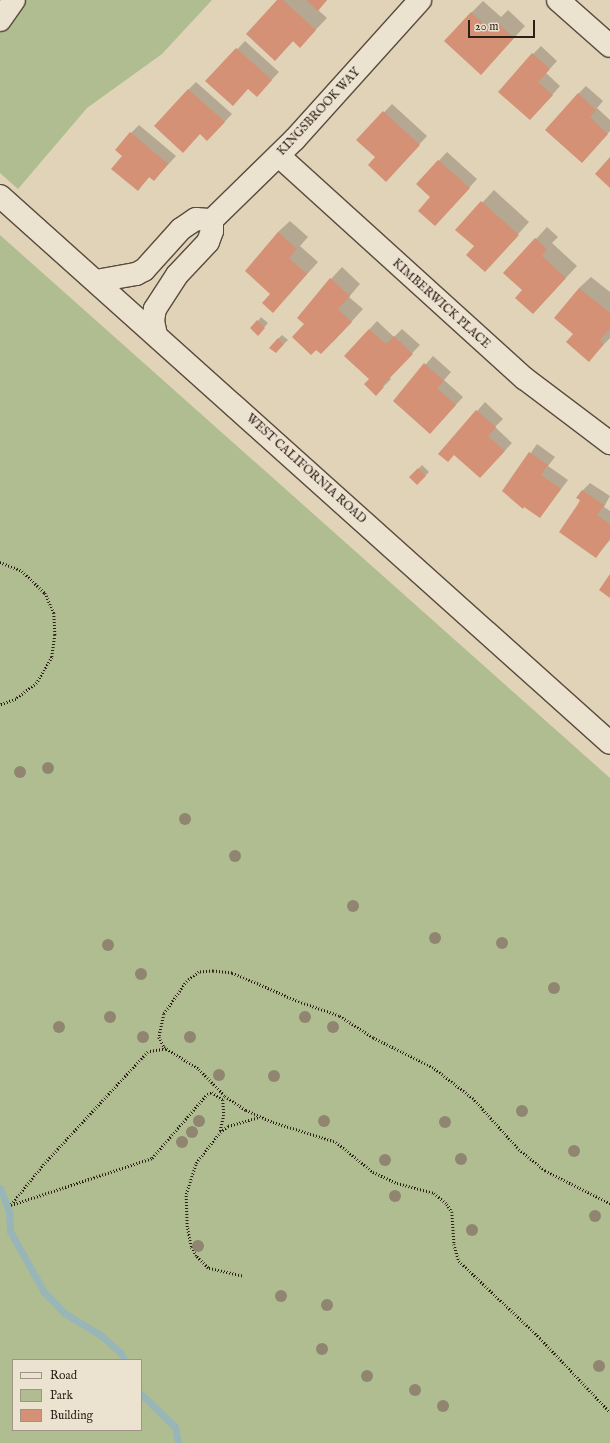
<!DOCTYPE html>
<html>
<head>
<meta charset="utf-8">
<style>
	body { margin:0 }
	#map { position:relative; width:610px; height:1443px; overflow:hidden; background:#e1d3b7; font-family:"IM FELL English",serif }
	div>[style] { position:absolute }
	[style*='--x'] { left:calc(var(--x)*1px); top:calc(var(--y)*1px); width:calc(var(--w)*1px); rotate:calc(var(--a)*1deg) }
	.green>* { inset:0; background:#b0bd90 }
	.shadow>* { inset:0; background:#0003 }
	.stream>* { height:7px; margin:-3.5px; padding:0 3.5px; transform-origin:3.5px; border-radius:3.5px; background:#98b6b8 }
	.building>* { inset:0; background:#d49175 }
	.path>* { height:2.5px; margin-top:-1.25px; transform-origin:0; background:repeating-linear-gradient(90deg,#2d1e17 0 1px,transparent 0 3px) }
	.roads { filter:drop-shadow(1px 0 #5a4b3f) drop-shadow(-1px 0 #5a4b3f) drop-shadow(0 1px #5a4b3f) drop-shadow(0 -1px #5a4b3f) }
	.minor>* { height:22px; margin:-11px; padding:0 11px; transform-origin:11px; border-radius:11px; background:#ece2d0 }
	.trees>* { width:12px; height:12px; margin:-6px; border-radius:50%; background:#908570 }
	span { translate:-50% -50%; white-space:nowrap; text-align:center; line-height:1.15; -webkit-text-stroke:3px #ece2d0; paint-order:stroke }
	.street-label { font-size:12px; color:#2d1e17 }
	.legend { position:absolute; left:12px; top:1359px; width:130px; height:72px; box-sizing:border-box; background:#ece2d0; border:1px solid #a09486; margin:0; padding:5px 7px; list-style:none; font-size:12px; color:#2d1e17 }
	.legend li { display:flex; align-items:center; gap:8px; height:20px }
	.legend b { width:20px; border:1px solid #a09486 }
	.scale { position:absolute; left:468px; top:20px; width:67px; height:18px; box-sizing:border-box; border:2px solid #2d1e17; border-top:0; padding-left:5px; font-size:12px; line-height:14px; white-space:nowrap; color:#2d1e17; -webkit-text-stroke:3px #ece2d0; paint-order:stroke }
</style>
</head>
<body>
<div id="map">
	<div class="green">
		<div style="clip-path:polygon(0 0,212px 0,162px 54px,87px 108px,18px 189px,0 173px)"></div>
		<div style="clip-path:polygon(evenodd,0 235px,610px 778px,610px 1443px,0 1443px,0 235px,13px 1360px,141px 1360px,141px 1430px,13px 1430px,13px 1360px)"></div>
	</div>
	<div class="shadow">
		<div style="clip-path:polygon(278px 0,327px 0,318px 10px,327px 18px,300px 46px,293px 41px,275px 60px)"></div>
		<div style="clip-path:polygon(483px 1px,501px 17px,508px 10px,525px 26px,481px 74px,471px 13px)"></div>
		<div style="clip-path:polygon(245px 41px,279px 72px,265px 87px,248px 88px,207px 81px)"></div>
		<div style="clip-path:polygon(541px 46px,557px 61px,546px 73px,560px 86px,538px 111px,533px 54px)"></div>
		<div style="clip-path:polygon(196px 82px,232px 114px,215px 132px,188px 90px)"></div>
		<div style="clip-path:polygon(586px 86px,603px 101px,597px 108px,610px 120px,610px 131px,589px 154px,578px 94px)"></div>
		<div style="clip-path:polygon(392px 104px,427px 136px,394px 172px,358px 140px)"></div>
		<div style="clip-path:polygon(139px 125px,176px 156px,154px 180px,150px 176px,145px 182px,123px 156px,131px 133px)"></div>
		<div style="clip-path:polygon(447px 152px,477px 179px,443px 217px,432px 197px,417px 184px)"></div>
		<div style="clip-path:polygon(494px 190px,529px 222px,496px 259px,475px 246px,457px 230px)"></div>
		<div style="clip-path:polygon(290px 221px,308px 237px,300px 246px,318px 262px,284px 300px,272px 294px,278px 232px)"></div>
		<div style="clip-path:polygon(547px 227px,558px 237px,552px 243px,577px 266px,533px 313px,523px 290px,536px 239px)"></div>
		<div style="clip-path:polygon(342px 267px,360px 284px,349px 297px,363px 309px,333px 342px,316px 348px,305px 324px,331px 279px)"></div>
		<div style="clip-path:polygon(591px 277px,610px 292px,610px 338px,589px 360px,575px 334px,579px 288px)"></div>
		<div style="clip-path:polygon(261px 317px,268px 323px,262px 330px,258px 321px)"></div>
		<div style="clip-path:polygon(377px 321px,394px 337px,402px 329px,420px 345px,389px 377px,391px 379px,376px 394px,370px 378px,345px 356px)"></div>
		<div style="clip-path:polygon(282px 335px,288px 340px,280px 348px,278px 339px)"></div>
		<div style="clip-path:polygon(433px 356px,451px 372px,444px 380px,463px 397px,430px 433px,394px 401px)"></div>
		<div style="clip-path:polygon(485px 402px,503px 419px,495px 427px,512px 443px,480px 477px,455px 454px,440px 454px)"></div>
		<div style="clip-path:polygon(537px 444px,555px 457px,548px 466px,568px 480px,540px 517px,525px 506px,523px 508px,504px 491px)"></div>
		<div style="clip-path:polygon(422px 465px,429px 472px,417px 484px,411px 477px)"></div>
		<div style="clip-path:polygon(590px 483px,610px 496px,604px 507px,610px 511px,610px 540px,596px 557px,581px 500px,583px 490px)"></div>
	</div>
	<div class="stream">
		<div style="--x:0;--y:1188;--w:26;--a:69"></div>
		<div style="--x:9;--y:1212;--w:19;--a:87"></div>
		<div style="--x:10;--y:1231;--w:70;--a:60.9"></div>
		<div style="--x:44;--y:1292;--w:29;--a:46"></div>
		<div style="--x:64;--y:1313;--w:44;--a:31.2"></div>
		<div style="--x:102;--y:1336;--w:25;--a:42"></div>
		<div style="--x:121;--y:1353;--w:8;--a:67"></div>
		<div style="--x:141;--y:1394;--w:47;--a:44.1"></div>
		<div style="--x:175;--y:1427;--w:16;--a:79"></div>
	</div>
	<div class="building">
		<div style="clip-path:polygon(277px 0,283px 0,316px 30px,300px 48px,293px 41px,275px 61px,246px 34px)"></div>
		<div style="clip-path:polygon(306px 0,327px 0,318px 11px)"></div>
		<div style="clip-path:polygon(471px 12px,489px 29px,496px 21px,514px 38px,481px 75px,444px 41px)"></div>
		<div style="clip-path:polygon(236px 48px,272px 80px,257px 97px,248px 89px,233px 106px,205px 81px)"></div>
		<div style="clip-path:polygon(532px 53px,550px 69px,538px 82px,553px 95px,530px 120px,498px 92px)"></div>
		<div style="clip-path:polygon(188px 89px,225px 122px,207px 141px,200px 134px,183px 153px,154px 126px)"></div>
		<div style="clip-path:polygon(578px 93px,596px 110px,590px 117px,608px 134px,582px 163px,545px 130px)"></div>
		<div style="clip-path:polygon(383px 111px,420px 145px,386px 182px,368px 165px,375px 157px,356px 140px)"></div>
		<div style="clip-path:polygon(130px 132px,168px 164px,154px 181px,149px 177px,138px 191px,111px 169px,122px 156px,115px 150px)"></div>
		<div style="clip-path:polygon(610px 157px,610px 188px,595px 174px)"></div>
		<div style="clip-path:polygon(438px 160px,470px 188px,435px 226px,418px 211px,430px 197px,416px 184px)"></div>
		<div style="clip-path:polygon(481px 201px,519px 235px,485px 272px,466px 255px,474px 246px,455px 230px)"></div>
		<div style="clip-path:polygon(278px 232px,297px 249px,289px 258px,307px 274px,273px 313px,262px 303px,270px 294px,245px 271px)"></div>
		<div style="clip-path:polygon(535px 238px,547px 249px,542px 256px,566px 278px,533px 314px,515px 298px,522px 290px,503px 273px)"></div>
		<div style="clip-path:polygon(330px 278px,350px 296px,338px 309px,352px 322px,321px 354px,316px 350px,311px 355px,292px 337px,304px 324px,297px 318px)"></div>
		<div style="clip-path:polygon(579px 288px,610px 313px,610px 328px,600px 340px,604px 344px,589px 362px,566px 342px,573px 334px,554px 318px)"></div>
		<div style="clip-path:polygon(257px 320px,265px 328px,258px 336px,250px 328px)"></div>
		<div style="clip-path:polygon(369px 329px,386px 344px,394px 336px,413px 354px,382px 386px,384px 387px,376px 396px,364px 384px,369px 379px,344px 356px)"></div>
		<div style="clip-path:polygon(278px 338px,284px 344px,276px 353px,269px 348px)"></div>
		<div style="clip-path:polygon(424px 363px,444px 381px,437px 388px,456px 405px,430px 434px,393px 401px)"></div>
		<div style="clip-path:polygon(476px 410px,496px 427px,488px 436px,505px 451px,480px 478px,454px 455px,448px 462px,438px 454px)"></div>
		<div style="clip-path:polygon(529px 452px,548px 465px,541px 475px,561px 489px,540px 518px,524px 507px,523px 509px,502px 491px)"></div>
		<div style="clip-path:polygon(418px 468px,426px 476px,417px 485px,409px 477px)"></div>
		<div style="clip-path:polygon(582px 490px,604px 505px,597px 515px,610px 524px,610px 538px,596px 558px,559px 532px,578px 504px,580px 500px,576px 498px)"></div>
		<div style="clip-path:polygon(610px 574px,610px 598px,599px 590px)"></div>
	</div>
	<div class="path">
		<div style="--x:0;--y:562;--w:24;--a:22"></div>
		<div style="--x:22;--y:571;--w:32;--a:44"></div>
		<div style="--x:45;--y:593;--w:22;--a:66"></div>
		<div style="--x:54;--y:613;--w:22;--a:87"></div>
		<div style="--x:55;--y:635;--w:22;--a:98"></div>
		<div style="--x:52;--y:657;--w:30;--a:120"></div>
		<div style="--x:37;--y:683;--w:26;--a:143"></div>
		<div style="--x:16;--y:699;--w:17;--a:159"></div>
		<div style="--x:166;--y:1049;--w:18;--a:171"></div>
		<div style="--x:148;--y:1052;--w:150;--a:132.8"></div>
		<div style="--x:46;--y:1162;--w:55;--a:129.1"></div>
		<div style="--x:11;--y:1205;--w:149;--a:-18.4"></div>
		<div style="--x:152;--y:1158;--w:84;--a:-49.3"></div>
		<div style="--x:207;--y:1094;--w:5;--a:-22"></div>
		<div style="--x:212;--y:1092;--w:14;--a:36"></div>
		<div style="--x:223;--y:1100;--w:15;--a:86"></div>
		<div style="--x:224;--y:1115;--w:17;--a:103"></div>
		<div style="--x:610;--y:1204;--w:73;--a:-153.1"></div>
		<div style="--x:545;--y:1171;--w:36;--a:-141"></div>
		<div style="--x:517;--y:1148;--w:66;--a:-131.9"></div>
		<div style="--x:473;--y:1099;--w:51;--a:-142.2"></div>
		<div style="--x:433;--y:1068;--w:67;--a:-153.4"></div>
		<div style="--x:373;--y:1038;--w:40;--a:-147.1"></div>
		<div style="--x:339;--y:1016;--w:42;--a:-160.7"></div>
		<div style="--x:299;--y:1002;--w:73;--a:-156.6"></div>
		<div style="--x:232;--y:973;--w:19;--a:-174"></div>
		<div style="--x:213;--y:971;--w:14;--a:176"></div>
		<div style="--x:199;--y:972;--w:15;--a:143"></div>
		<div style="--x:187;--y:981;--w:40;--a:124.9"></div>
		<div style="--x:164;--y:1014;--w:24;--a:102"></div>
		<div style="--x:159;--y:1037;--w:11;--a:63"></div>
		<div style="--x:164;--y:1047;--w:41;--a:32.2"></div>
		<div style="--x:199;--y:1069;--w:37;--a:46"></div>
		<div style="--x:225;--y:1096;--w:25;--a:34"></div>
		<div style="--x:246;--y:1110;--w:30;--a:24"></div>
		<div style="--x:273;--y:1122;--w:66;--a:17.6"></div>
		<div style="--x:336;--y:1142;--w:48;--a:39"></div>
		<div style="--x:373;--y:1172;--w:26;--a:25"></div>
		<div style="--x:397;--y:1183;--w:38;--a:15"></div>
		<div style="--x:434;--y:1193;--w:17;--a:40"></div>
		<div style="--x:447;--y:1204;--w:9;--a:58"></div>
		<div style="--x:452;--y:1212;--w:32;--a:86"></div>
		<div style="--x:454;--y:1244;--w:18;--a:74"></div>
		<div style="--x:459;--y:1261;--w:112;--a:43.5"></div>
		<div style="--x:540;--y:1338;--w:102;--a:46.6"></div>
		<div style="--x:242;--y:1276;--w:35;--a:-167"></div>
		<div style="--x:208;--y:1268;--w:17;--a:-135"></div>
		<div style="--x:196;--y:1256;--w:10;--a:-119"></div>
		<div style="--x:191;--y:1247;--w:20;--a:-101"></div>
		<div style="--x:187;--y:1227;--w:33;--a:-92"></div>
		<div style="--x:186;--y:1194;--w:33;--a:-72"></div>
		<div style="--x:196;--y:1163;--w:39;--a:-52"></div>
		<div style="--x:220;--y:1132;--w:10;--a:-37"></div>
		<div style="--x:228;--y:1126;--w:32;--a:-16"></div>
	</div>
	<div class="roads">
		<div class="minor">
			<div style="--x:558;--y:0;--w:69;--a:41.5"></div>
			<div style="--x:0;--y:20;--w:24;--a:-55"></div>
			<div style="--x:279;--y:156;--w:331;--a:42.2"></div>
			<div style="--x:524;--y:378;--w:108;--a:37.1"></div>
			<div style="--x:0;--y:196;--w:819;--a:41.88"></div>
			<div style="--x:212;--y:220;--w:116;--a:-44.3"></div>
			<div style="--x:295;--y:139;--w:187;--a:-48"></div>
			<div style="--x:96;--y:281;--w:41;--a:-9.9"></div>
			<div style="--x:136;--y:274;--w:9;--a:-27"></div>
			<div style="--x:144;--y:270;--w:55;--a:-47.9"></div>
			<div style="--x:181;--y:229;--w:18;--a:-34"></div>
			<div style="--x:196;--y:219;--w:16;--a:4"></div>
			<div style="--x:156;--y:335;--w:14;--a:-102"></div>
			<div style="--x:153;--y:321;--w:12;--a:-81"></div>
			<div style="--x:155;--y:309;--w:40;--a:-57.1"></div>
			<div style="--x:177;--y:275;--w:45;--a:-46.8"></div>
			<div style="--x:208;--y:242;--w:12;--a:-70"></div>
			<div style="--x:212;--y:231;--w:11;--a:-90"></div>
		</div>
	</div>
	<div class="trees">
		<div style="left:48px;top:768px"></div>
		<div style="left:20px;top:772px"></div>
		<div style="left:185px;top:819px"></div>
		<div style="left:235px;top:856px"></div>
		<div style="left:353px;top:906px"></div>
		<div style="left:435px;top:938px"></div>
		<div style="left:502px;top:943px"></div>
		<div style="left:108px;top:945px"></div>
		<div style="left:141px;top:974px"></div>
		<div style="left:554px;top:988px"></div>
		<div style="left:110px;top:1017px"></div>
		<div style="left:305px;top:1017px"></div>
		<div style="left:59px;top:1027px"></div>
		<div style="left:333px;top:1027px"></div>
		<div style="left:143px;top:1037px"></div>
		<div style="left:190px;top:1037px"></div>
		<div style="left:219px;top:1075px"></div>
		<div style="left:274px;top:1076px"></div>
		<div style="left:522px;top:1111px"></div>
		<div style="left:199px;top:1121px"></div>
		<div style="left:324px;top:1121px"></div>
		<div style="left:445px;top:1122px"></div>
		<div style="left:192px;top:1132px"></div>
		<div style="left:182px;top:1142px"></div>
		<div style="left:574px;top:1151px"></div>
		<div style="left:461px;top:1159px"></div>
		<div style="left:385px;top:1160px"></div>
		<div style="left:395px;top:1196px"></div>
		<div style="left:595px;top:1216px"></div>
		<div style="left:472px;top:1230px"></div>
		<div style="left:198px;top:1246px"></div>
		<div style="left:281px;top:1296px"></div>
		<div style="left:327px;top:1305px"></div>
		<div style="left:322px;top:1349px"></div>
		<div style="left:599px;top:1366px"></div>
		<div style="left:367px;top:1376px"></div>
		<div style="left:415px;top:1390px"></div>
		<div style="left:443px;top:1406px"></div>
	</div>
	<div class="street-label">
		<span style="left:319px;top:112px;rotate:-47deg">KINGSBROOK WAY</span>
		<span style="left:441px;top:304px;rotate:42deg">KIMBERWICK PLACE</span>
		<span style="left:306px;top:469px;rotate:42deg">WEST CALIFORNIA ROAD</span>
	</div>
	<ul class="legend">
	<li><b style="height:5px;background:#ece2d0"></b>Road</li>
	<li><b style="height:11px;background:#b0bd90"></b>Park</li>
	<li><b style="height:11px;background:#d49175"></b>Building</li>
	</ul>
	<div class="scale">20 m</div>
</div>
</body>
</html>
